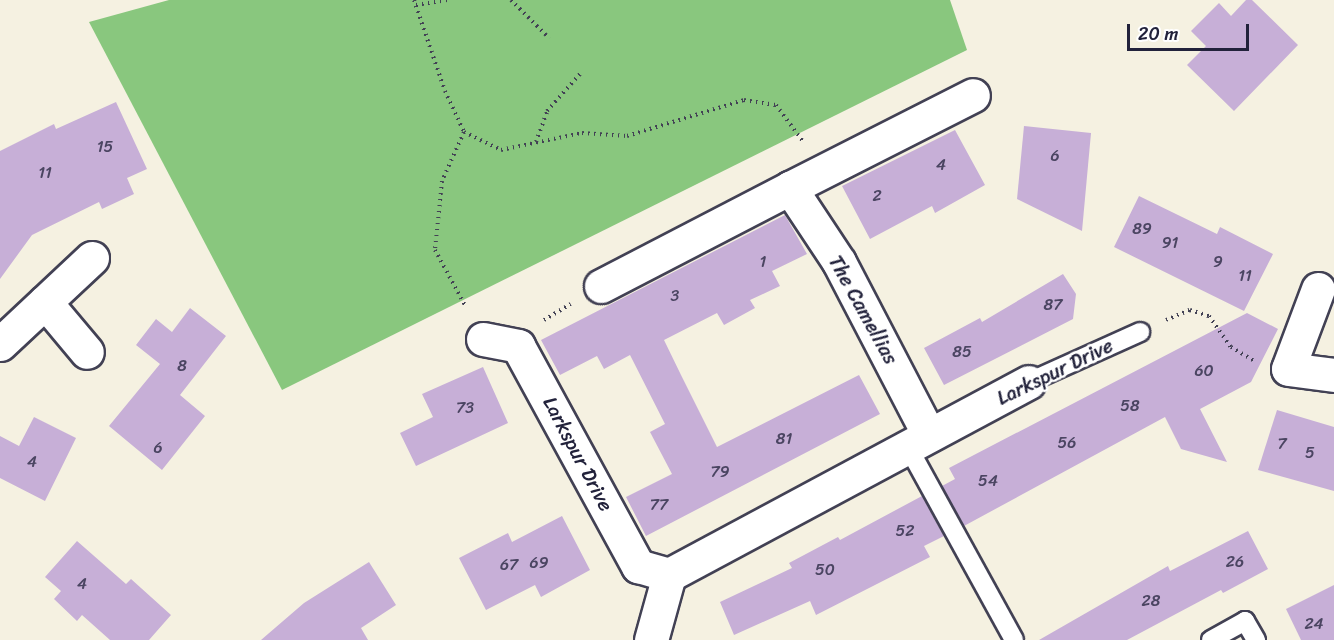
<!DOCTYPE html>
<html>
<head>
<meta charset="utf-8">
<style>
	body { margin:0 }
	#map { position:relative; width:1334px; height:640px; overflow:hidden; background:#f5f1e1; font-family:Sriracha,sans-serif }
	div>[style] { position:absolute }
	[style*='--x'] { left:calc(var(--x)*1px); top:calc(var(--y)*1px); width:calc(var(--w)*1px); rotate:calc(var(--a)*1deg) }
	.green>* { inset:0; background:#89c77e }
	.building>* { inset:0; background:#c7afd7 }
	.path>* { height:4px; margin-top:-2px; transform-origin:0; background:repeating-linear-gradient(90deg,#424154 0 1.5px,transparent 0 6px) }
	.roads { filter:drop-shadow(2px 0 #424154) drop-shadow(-2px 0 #424154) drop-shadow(0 2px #424154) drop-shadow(0 -2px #424154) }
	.lane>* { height:18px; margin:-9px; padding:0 9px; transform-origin:9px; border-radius:9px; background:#fff }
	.street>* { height:33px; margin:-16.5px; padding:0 16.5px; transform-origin:16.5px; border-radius:16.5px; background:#fff }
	span { translate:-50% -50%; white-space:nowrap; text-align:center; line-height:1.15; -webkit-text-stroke:5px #fff; paint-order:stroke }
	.number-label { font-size:16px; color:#4b4562 }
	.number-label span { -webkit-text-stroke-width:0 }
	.street-label { font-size:20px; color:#22223b }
	.scale { position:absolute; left:1127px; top:24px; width:122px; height:27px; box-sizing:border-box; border:3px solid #22223b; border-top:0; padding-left:8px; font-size:18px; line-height:21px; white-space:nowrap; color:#22223b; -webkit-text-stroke:4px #fff; paint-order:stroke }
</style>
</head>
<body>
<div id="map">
	<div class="green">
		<div style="clip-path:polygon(169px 0,950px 0,967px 50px,282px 390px,89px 22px)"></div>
	</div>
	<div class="building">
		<div style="clip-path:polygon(1246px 0,1252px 0,1298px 45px,1234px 111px,1187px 65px,1206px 46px,1191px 31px,1219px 3px,1231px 16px)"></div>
		<div style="clip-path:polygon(116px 102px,147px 169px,127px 178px,134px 194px,102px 209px,99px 202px,32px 235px,0 279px,0 151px,54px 124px,56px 129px)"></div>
		<div style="clip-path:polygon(1024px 126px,1091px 133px,1082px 231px,1017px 199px)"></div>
		<div style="clip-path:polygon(955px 130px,985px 185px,935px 213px,932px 206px,870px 239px,842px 186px)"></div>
		<div style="clip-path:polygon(1139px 196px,1217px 234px,1220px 227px,1273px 254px,1244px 311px,1114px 247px)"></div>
		<div style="clip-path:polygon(785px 215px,807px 254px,772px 271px,780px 286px,750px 300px,755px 308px,724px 325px,717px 313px,664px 340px,681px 375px,717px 447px,859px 375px,880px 414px,646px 536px,626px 497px,672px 474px,650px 432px,665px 424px,630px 355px,604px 369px,597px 356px,560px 375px,541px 340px)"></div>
		<div style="clip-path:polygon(1063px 274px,1076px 294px,1073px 319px,944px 385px,924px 348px,980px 318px,982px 322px)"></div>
		<div style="clip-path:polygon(190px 308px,226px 336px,180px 395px,205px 416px,162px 470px,109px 426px,160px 364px,136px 345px,156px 319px,172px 332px)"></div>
		<div style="clip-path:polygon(1247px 313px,1278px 329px,1251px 382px,1200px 409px,1227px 462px,1181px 449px,1165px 417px,964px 526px,942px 486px,955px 479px,949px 468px)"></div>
		<div style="clip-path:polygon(483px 367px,508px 423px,416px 466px,400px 433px,433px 417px,422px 394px)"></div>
		<div style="clip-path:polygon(1277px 410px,1334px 427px,1334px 491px,1258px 470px)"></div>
		<div style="clip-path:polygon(34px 417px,76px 438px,45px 501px,0 478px,0 436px,19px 446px)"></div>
		<div style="clip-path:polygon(922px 496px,944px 536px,924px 546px,930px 557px,816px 615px,810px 601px,734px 635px,720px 602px,792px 568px,789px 563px,838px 537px,840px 540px)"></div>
		<div style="clip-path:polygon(562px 516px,590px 570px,541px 597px,535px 585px,486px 610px,459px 558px,508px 533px,512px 542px)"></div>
		<div style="clip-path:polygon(1248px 531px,1268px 569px,1223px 593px,1221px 590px,1127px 640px,1039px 640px,1168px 566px,1170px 571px)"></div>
		<div style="clip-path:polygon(77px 541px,126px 584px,131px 579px,171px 615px,149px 640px,110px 640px,82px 615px,77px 621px,54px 599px,61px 591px,45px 577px)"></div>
		<div style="clip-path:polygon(369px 562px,396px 605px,361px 628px,368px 640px,261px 640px,304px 603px)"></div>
		<div style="clip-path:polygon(1334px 585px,1334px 640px,1301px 640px,1286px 609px)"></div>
	</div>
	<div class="path">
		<div style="--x:414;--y:0;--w:96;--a:71.2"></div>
		<div style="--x:445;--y:91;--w:45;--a:65.1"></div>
		<div style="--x:464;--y:132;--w:41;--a:25.9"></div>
		<div style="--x:501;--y:150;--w:83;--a:-11.9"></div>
		<div style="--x:582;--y:133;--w:45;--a:3.8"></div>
		<div style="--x:627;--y:136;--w:122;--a:-17.1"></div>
		<div style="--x:744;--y:100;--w:32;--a:9"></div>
		<div style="--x:776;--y:105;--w:44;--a:53.4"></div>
		<div style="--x:511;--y:0;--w:54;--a:45"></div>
		<div style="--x:416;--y:5;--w:33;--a:-9"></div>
		<div style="--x:464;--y:132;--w:54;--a:114.2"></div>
		<div style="--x:442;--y:181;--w:69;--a:95.8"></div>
		<div style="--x:435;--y:250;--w:65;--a:61.5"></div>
		<div style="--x:536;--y:142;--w:33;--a:-70"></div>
		<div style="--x:547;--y:111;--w:50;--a:-48.3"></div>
		<div style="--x:544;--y:320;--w:31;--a:-31"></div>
		<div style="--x:1166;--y:320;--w:26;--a:-23"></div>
		<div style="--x:1190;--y:310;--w:20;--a:18"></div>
		<div style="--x:1209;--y:316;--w:38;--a:55"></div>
		<div style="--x:1231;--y:347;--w:26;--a:31"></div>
	</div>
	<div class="roads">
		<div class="lane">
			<div style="--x:1029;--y:382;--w:122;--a:-24.2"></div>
			<div style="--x:908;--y:447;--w:220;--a:61.2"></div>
			<div style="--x:1211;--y:640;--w:39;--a:-29"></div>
			<div style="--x:1245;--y:621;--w:22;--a:60"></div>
		</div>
		<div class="street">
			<div style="--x:601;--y:286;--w:213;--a:-27.4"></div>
			<div style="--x:1318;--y:289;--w:85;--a:110.6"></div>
			<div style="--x:1288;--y:369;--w:46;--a:7.4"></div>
			<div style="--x:45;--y:302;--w:65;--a:50"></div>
			<div style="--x:483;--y:339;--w:36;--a:11"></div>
			<div style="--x:518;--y:346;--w:251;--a:61.4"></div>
			<div style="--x:638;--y:566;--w:32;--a:16"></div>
			<div style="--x:0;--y:344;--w:126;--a:-43.1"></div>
			<div style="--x:929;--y:435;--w:195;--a:-117.5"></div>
			<div style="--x:839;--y:262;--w:89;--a:-123.5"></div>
			<div style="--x:790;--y:188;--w:205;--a:-26.9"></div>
			<div style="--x:651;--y:640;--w:67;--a:-74.5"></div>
			<div style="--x:669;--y:575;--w:408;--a:-28.2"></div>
		</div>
	</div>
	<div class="number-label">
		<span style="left:105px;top:147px">15</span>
		<span style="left:1055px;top:156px">6</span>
		<span style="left:941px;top:165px">4</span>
		<span style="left:45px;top:173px">11</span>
		<span style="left:877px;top:196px">2</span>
		<span style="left:1142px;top:229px">89</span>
		<span style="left:1170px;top:243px">91</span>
		<span style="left:763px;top:262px">1</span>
		<span style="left:1218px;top:262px">9</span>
		<span style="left:1245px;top:276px">11</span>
		<span style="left:675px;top:296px">3</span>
		<span style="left:1053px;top:305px">87</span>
		<span style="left:962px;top:352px">85</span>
		<span style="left:182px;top:366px">8</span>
		<span style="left:1204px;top:371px">60</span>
		<span style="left:1130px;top:406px">58</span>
		<span style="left:465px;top:408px">73</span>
		<span style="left:784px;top:439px">81</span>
		<span style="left:1067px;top:443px">56</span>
		<span style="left:1282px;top:444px">7</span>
		<span style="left:158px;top:448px">6</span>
		<span style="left:1310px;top:453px">5</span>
		<span style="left:32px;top:462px">4</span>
		<span style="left:720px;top:472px">79</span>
		<span style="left:988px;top:481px">54</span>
		<span style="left:659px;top:505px">77</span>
		<span style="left:905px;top:531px">52</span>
		<span style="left:1235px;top:562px">26</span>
		<span style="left:539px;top:563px">69</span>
		<span style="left:509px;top:565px">67</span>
		<span style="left:825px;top:570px">50</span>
		<span style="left:82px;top:584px">4</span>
		<span style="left:1151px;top:601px">28</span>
		<span style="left:1314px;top:624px">24</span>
	</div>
	<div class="street-label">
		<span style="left:863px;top:310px;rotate:61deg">The Camellias</span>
		<span style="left:1055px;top:372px;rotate:-26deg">Larkspur Drive</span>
		<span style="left:578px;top:454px;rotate:62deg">Larkspur Drive</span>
	</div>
	<div class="scale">20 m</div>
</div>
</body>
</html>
